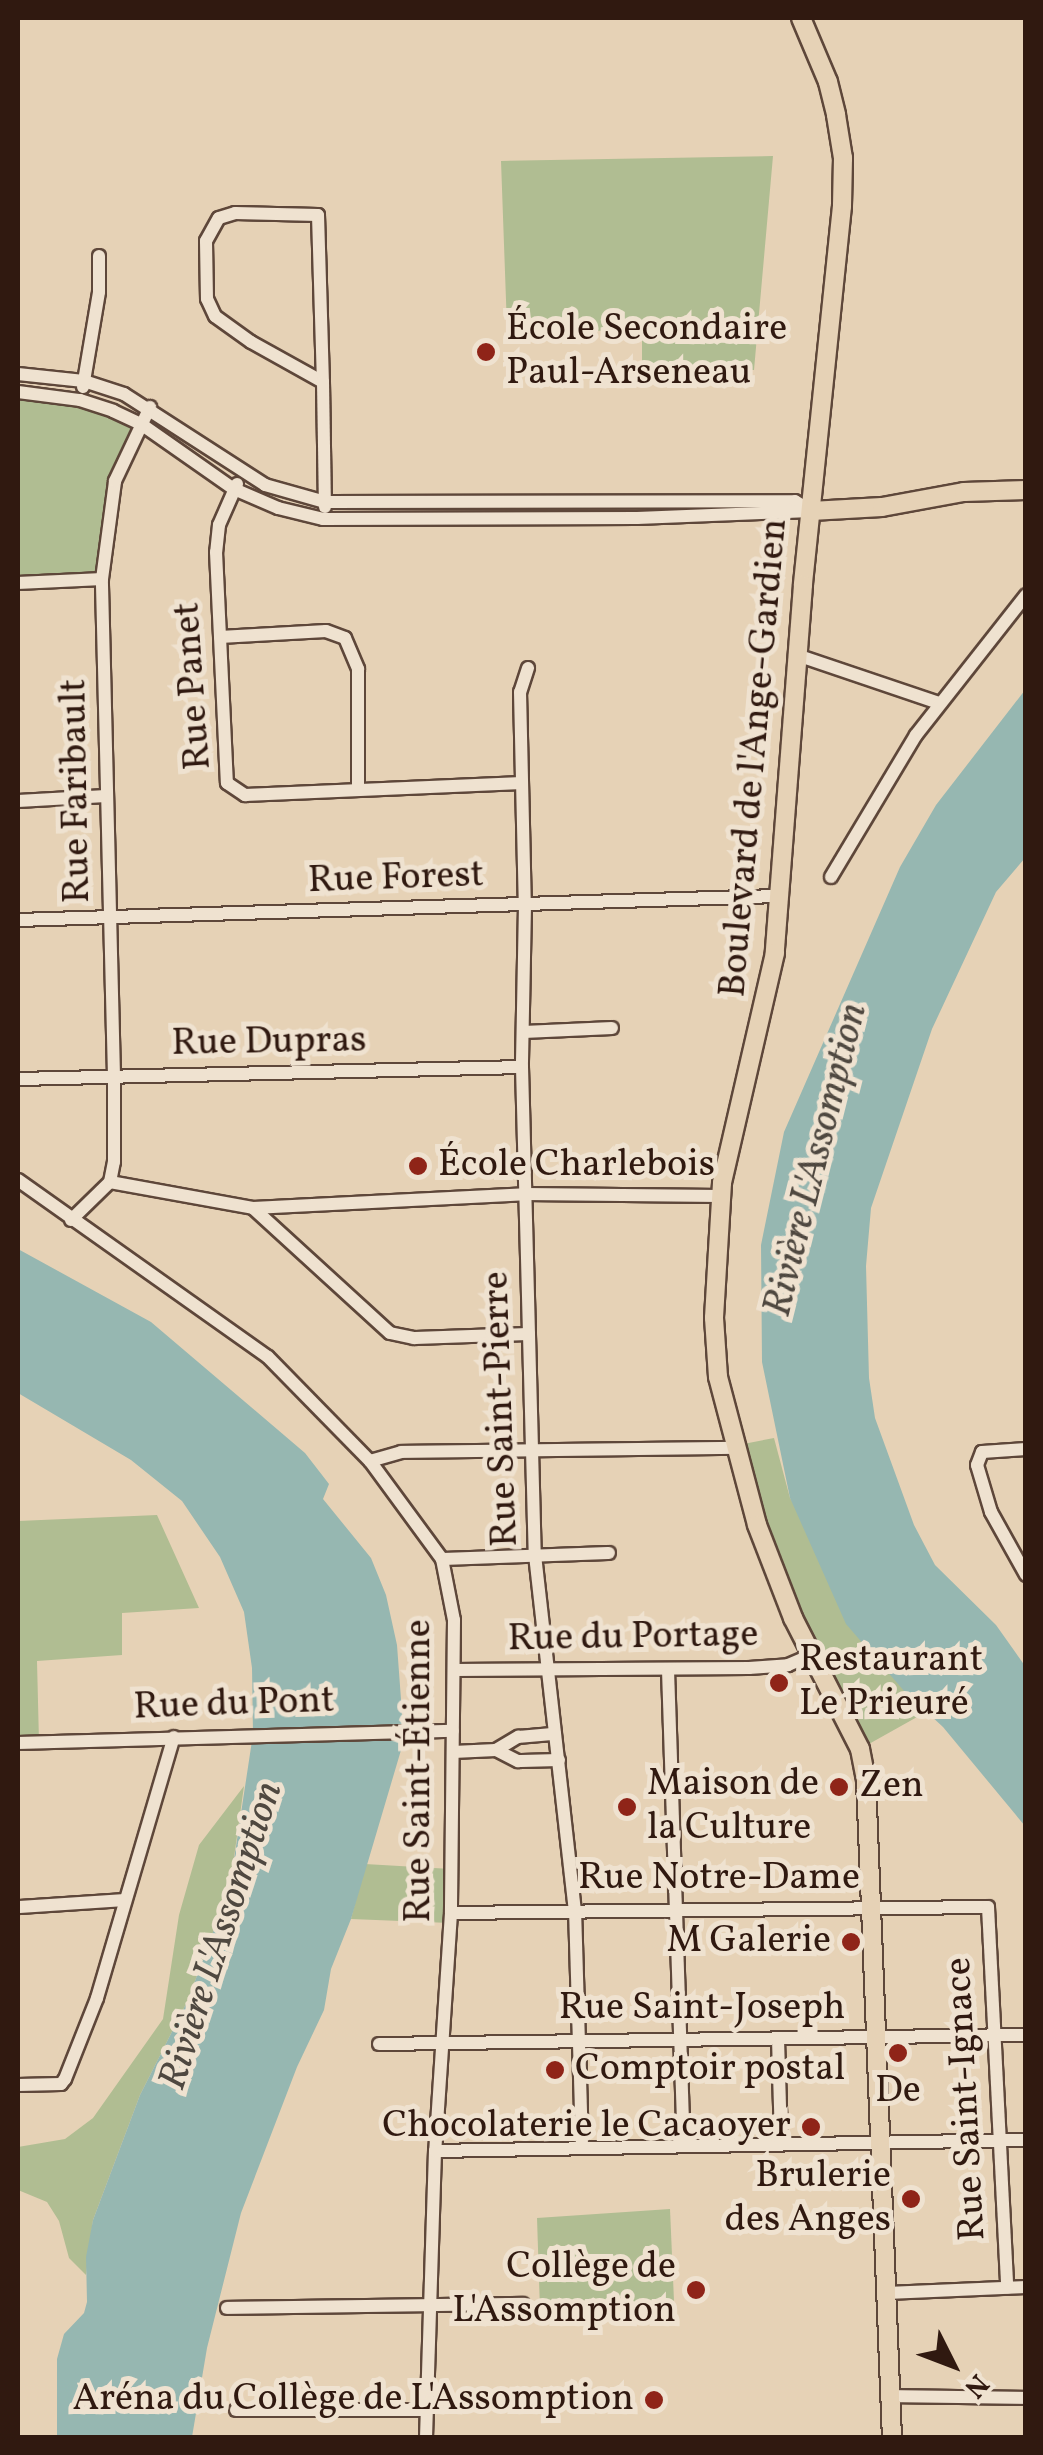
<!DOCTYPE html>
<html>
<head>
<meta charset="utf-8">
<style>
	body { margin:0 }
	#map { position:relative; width:1043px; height:2455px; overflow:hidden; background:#e6d2b6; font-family:Vollkorn,serif }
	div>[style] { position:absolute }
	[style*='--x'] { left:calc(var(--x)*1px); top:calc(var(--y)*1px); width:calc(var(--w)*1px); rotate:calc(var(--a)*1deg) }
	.green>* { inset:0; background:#b0bd92 }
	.water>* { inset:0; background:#96b7b1 }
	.roads { filter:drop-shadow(2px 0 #5e473a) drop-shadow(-2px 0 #5e473a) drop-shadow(0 2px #5e473a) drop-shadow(0 -2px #5e473a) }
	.minor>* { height:12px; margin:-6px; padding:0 6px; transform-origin:6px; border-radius:6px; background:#efe2d0 }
	.major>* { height:18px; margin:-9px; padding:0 9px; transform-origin:9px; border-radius:9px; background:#e6d2b6 }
	.dots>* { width:28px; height:28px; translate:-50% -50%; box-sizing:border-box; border:5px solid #efe2d0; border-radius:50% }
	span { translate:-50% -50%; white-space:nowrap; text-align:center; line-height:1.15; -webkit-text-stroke:10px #efe2d0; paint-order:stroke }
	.poi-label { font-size:38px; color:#301910 }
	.left { translate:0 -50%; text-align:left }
	.right { translate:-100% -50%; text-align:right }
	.street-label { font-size:38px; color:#301910 }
	.water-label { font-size:40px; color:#4f4840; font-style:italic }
	.frame { position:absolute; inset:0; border:20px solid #301910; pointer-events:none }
	.north { position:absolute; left:903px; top:2315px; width:100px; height:100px; -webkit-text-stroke:8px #efe2d0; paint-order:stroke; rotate:132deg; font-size:28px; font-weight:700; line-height:40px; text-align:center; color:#301910 }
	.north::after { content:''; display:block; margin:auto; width:35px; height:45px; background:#301910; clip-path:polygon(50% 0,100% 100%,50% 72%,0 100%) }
</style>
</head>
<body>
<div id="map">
	<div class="green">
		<div style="clip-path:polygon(773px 156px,754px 370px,642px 372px,642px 332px,507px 328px,501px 161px)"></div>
		<div style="clip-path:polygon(18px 392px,38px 394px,141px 424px,115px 481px,102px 579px,18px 583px)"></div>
		<div style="clip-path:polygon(774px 1438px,790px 1498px,905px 1692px,926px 1712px,860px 1749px,811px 1655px,733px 1446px)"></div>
		<div style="clip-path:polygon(157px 1515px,199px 1608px,122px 1613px,122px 1655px,37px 1661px,39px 1742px,18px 1743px,18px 1521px)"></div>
		<div style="clip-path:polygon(244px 1786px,230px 1886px,188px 2000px,140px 2095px,93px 2220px,86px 2275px,69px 2258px,59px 2221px,47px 2202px,18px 2190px,18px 2147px,65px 2139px,93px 2118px,163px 2019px,179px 1915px,199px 1845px)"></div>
		<div style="clip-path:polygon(365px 1864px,451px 1869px,450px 1923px,351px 1919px)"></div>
		<div style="clip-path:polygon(670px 2209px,674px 2301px,540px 2310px,537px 2218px)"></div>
	</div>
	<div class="water">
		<div style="clip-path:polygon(1025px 690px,1025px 858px,996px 892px,932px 1029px,871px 1208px,866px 1266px,869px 1378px,875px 1418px,914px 1525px,935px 1565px,996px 1625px,1025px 1666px,1025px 1826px,943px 1727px,905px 1692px,846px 1624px,790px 1498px,762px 1362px,761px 1245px,784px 1132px,900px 867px,936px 805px)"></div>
		<div style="clip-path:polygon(18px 1249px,151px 1322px,305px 1453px,329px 1484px,323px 1499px,371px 1558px,386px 1595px,397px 1645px,404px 1740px,351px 1919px,331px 1969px,324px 2010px,297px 2067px,241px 2213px,207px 2348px,192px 2437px,57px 2437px,57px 2359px,64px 2334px,84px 2313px,87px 2302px,86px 2257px,93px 2220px,140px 2095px,188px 2000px,230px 1886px,253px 1734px,252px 1668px,244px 1612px,220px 1557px,182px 1501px,131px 1460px,18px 1393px)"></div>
	</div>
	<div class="roads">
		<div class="minor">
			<div style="--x:18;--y:374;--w:66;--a:6.1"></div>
			<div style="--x:84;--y:381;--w:42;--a:18"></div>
			<div style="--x:124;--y:394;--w:168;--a:32.8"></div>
			<div style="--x:265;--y:485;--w:62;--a:15.8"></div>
			<div style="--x:325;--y:502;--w:470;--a:-0.1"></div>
			<div style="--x:795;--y:501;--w:19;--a:32"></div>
			<div style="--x:323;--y:382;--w:82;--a:-150.9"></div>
			<div style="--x:251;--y:342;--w:44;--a:-144.2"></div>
			<div style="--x:215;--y:316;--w:19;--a:-115"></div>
			<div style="--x:207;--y:299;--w:58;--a:-91"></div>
			<div style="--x:206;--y:241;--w:26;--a:-61"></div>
			<div style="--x:219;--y:218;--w:17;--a:-17"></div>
			<div style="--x:235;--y:213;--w:83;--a:1.4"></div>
			<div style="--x:318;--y:215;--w:167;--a:88.3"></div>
			<div style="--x:323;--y:382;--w:125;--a:89.1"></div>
			<div style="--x:83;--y:387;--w:96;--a:-80.4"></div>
			<div style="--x:99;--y:292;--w:36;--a:-90"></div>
			<div style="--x:18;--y:392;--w:63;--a:7.4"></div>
			<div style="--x:80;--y:400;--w:35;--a:18"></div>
			<div style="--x:113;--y:411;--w:31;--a:25"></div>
			<div style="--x:141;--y:424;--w:113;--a:35"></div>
			<div style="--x:234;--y:489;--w:48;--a:23.4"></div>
			<div style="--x:278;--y:508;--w:46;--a:13.7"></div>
			<div style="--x:323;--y:519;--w:314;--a:-0.2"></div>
			<div style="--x:637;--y:518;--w:174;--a:-2.3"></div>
			<div style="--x:237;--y:484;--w:45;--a:113.7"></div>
			<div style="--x:219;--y:525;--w:27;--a:96"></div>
			<div style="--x:216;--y:552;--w:231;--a:87.3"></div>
			<div style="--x:227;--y:783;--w:22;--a:34"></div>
			<div style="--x:245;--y:795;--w:277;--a:-2.5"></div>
			<div style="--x:18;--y:583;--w:84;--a:-2.7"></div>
			<div style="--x:220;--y:637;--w:106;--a:-3.2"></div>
			<div style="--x:326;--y:631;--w:20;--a:20"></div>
			<div style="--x:345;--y:638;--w:34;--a:67"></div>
			<div style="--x:358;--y:669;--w:120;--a:90"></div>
			<div style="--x:797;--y:655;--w:150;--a:18.7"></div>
			<div style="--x:528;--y:668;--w:25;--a:108"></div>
			<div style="--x:520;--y:692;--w:213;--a:88.7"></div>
			<div style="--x:525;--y:905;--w:162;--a:91.1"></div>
			<div style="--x:522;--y:1067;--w:488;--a:88.5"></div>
			<div style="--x:535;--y:1555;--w:356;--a:83.6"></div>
			<div style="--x:575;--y:1909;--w:238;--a:88.3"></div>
			<div style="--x:18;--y:801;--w:88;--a:-3.3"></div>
			<div style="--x:831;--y:877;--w:165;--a:-59.1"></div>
			<div style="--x:916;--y:735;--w:178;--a:-51.8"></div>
			<div style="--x:18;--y:920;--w:759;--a:-1.81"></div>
			<div style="--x:524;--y:1032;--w:88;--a:-2.6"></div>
			<div style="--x:18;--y:1079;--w:504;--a:-1.36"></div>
			<div style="--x:18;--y:1180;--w:306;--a:35.3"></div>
			<div style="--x:268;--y:1357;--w:146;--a:45.6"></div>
			<div style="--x:370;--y:1461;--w:122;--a:53.7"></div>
			<div style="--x:442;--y:1559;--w:62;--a:78.9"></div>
			<div style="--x:454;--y:1620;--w:293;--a:90.6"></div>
			<div style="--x:451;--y:1913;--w:239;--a:93.8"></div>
			<div style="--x:435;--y:2151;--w:287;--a:91.8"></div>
			<div style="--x:110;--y:1182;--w:20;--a:-79"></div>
			<div style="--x:114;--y:1162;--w:86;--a:-90"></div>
			<div style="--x:114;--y:1076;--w:497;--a:-91.4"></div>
			<div style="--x:102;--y:579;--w:99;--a:-82.4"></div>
			<div style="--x:115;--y:481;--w:82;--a:-64.7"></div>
			<div style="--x:110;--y:1182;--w:145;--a:10.3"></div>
			<div style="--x:253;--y:1208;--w:272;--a:-2.9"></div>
			<div style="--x:525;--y:1194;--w:195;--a:0.6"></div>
			<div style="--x:253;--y:1208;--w:185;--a:42.4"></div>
			<div style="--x:390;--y:1333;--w:25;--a:12"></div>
			<div style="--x:414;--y:1338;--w:115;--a:-2"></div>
			<div style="--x:71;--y:1220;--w:54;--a:-44.3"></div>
			<div style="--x:1026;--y:1449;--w:44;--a:176.1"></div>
			<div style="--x:982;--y:1452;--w:14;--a:111"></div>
			<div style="--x:977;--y:1465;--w:49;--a:73.4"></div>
			<div style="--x:991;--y:1512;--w:72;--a:60.9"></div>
			<div style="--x:370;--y:1461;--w:32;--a:-16"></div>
			<div style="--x:401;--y:1452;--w:333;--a:-0.7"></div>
			<div style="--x:442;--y:1559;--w:167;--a:-2.1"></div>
			<div style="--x:454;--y:1670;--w:295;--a:-0.4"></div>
			<div style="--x:749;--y:1668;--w:39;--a:-4"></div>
			<div style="--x:788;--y:1665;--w:25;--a:-23"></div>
			<div style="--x:668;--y:1670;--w:474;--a:88.1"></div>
			<div style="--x:18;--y:1743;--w:435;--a:-1.6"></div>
			<div style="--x:496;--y:1750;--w:26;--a:-31"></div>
			<div style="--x:518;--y:1737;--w:37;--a:-5"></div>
			<div style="--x:453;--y:1752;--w:43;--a:-2.7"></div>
			<div style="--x:496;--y:1750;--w:25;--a:27"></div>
			<div style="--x:518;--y:1761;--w:41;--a:-1.4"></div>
			<div style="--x:18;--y:1907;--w:105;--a:-3.8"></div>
			<div style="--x:451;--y:1913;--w:537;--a:-0.64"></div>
			<div style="--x:988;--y:1907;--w:381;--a:87.1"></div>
			<div style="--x:778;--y:2039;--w:103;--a:88.3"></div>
			<div style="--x:379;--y:2044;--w:647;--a:-0.8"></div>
			<div style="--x:18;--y:2085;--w:43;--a:-1.3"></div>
			<div style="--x:61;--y:2084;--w:6;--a:-51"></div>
			<div style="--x:65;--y:2079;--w:87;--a:-68.4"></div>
			<div style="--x:97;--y:1998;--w:272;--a:-73.6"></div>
			<div style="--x:435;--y:2151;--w:591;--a:-1.07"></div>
			<div style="--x:887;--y:2293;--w:139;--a:-2.5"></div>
			<div style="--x:227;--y:2308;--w:296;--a:-0.8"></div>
			<div style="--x:891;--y:2396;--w:135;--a:0.8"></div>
			<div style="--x:236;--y:2410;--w:191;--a:0"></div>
		</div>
		<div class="major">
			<div style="--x:801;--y:18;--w:69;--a:67.1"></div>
			<div style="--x:828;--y:82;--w:34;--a:76"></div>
			<div style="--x:836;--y:115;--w:44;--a:80.8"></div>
			<div style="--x:843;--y:158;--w:48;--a:91.2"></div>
			<div style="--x:842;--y:206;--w:381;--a:95.9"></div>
			<div style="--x:803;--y:585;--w:369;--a:94.4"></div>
			<div style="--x:775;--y:953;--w:236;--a:103"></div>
			<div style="--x:722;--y:1183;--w:135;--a:93.4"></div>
			<div style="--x:714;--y:1318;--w:59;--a:86.1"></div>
			<div style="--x:718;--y:1377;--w:153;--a:75.2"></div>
			<div style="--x:757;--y:1525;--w:100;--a:68.8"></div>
			<div style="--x:793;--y:1618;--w:147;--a:62.9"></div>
			<div style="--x:860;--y:1749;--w:32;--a:79"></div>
			<div style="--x:866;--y:1780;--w:659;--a:87.74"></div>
			<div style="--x:811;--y:511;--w:71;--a:-3.2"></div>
			<div style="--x:882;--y:507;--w:83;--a:-10.4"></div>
			<div style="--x:964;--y:492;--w:62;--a:-1.8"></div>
		</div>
	</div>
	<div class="dots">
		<div style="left:486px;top:352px;background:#8f2418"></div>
		<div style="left:418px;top:1166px;background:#8f2418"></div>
		<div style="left:779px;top:1683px;background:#8f2418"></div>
		<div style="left:839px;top:1787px;background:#8f2418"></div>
		<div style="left:627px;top:1807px;background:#8f2418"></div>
		<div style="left:851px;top:1942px;background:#8f2418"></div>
		<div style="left:898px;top:2053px;background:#8f2418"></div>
		<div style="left:555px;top:2070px;background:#8f2418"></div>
		<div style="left:811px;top:2127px;background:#8f2418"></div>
		<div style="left:911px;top:2199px;background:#8f2418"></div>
		<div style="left:696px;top:2290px;background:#8f2418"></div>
		<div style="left:654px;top:2400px;background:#8f2418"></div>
	</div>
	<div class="poi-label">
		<span class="left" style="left:506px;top:352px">École Secondaire<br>Paul-Arseneau</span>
		<span class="left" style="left:438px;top:1166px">École Charlebois</span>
		<span class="left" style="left:799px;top:1683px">Restaurant<br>Le Prieuré</span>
		<span class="left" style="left:647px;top:1807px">Maison de<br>la Culture</span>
		<span class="left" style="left:859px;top:1787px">Zen</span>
		<span class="right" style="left:831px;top:1942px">M Galerie</span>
		<span class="left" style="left:575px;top:2070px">Comptoir postal</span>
		<span style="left:898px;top:2092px">De</span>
		<span class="right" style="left:791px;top:2127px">Chocolaterie le Cacaoyer</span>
		<span class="right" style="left:891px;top:2199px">Brulerie<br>des Anges</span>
		<span class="right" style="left:676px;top:2290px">Collège de<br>L'Assomption</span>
		<span class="right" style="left:634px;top:2400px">Aréna du Collège de L'Assomption</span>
	</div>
	<div class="street-label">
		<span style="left:194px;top:686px;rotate:-94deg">Rue Panet</span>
		<span style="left:755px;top:758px;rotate:-85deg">Boulevard de l'Ange-Gardien</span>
		<span style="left:77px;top:791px;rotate:-91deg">Rue Faribault</span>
		<span style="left:396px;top:879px;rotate:-2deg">Rue Forest</span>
		<span style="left:269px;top:1043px;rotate:-1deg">Rue Dupras</span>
		<span style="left:502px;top:1409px;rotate:-92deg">Rue Saint-Pierre</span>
		<span style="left:633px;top:1638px;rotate:-1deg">Rue du Portage</span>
		<span style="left:234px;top:1705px;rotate:-2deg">Rue du Pont</span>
		<span style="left:420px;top:1771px;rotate:-90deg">Rue Saint-Étienne</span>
		<span style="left:719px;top:1879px">Rue Notre-Dame</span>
		<span style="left:702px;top:2009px">Rue Saint-Joseph</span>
		<span style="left:967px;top:2099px;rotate:-93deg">Rue Saint-Ignace</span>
	</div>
	<div class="water-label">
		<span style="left:817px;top:1160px;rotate:-76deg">Rivière L'Assomption</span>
		<span style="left:222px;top:1936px;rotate:-72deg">Rivière L'Assomption</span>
	</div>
	<div class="frame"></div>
	<div class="north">N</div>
</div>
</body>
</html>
